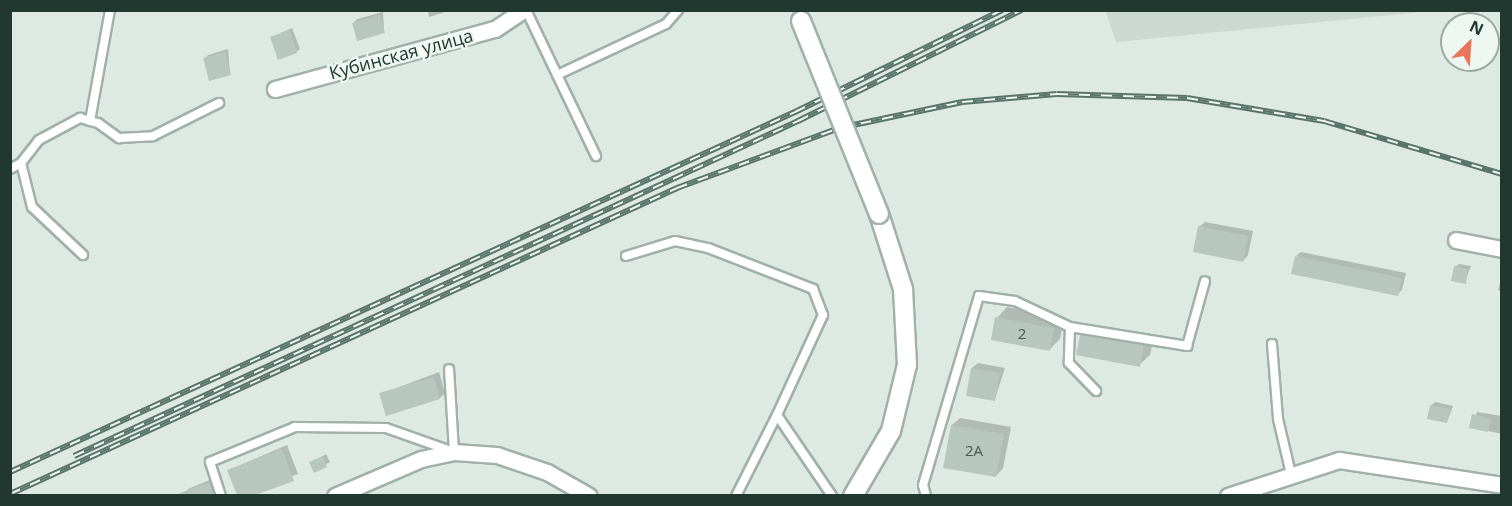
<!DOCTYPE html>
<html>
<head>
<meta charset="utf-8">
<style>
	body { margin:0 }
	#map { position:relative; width:1512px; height:506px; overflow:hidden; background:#dee9e3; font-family:"Open Sans",sans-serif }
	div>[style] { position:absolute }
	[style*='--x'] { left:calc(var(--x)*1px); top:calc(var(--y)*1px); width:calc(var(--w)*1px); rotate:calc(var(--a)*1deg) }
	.built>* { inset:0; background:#ccd9d2 }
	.shadow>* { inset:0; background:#0003 }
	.building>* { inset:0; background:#b7c6bf }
	.roads { filter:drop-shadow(2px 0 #a1b0aa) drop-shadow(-2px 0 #a1b0aa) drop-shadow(0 2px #a1b0aa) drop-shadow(0 -2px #a1b0aa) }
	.service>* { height:8px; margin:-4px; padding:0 4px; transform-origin:4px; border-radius:4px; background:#fff }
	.minor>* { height:15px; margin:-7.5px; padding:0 7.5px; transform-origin:7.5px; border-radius:7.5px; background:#fff }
	.secondary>* { height:18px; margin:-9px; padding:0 9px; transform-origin:9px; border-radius:9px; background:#fff }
	.rail>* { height:6px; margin-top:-3px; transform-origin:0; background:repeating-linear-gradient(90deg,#eef6f1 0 11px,#5a746b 0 22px); box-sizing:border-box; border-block:2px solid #5a746b }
	.bridges { filter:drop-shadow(2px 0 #9eb4ab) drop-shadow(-2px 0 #9eb4ab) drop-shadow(0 2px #9eb4ab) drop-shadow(0 -2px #9eb4ab) }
	.secondary-bridge>* { height:18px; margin:-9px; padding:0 9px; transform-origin:9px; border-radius:9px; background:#fff }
	span { translate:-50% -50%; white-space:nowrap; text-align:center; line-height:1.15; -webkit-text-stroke:5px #eef6f1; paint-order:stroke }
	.number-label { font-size:15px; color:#465c54 }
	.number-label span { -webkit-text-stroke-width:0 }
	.street-label { font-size:18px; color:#203830 }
	.frame { position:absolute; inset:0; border:12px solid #203830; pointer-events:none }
	.north { position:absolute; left:1440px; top:12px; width:60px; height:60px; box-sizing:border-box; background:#eef6f1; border:2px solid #9caaa4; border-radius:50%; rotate:25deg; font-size:16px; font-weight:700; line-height:24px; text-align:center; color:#203830 }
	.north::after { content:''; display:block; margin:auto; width:21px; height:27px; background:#eb755a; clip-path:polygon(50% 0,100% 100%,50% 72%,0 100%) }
</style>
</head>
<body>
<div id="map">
	<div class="built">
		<div style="clip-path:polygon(1105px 10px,1433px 10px,1433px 11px,1116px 42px)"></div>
	</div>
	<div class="shadow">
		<div style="clip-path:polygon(428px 10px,452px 10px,429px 17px)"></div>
		<div style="clip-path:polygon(383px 12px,384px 32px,354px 23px,357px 19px)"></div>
		<div style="clip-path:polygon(292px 28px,300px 49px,296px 52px,272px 37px)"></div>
		<div style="clip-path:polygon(228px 49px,230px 73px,205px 59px,208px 55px)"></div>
		<div style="clip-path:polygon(1205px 222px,1253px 231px,1248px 255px,1243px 261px,1199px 227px)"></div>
		<div style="clip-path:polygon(1301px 252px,1406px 273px,1402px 290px,1398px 294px,1296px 256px)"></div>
		<div style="clip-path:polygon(1459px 264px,1471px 266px,1465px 282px,1455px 267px)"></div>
		<div style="clip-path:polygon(1502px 277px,1502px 291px,1498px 290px)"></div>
		<div style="clip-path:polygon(1007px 307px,1064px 318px,1060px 339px,1049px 350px,997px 318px)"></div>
		<div style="clip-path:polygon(1092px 325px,1154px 335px,1150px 355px,1139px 365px,1081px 335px)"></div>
		<div style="clip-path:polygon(978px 363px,1005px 368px,995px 399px,972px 368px)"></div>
		<div style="clip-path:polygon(439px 372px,445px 393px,440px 398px,381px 394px)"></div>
		<div style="clip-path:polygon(1435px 402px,1453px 406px,1447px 422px,1431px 406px)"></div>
		<div style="clip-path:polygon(1477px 412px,1502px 416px,1502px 434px,1471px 427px)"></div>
		<div style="clip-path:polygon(960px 418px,1011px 427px,1003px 468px,996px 476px,952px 425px)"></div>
		<div style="clip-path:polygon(287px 445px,298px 474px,239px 496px,229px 470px)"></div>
		<div style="clip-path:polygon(326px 454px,330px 462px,314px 471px,311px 463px)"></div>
		<div style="clip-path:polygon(212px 479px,218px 496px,186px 496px,188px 489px)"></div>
	</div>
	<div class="building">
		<div style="clip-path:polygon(380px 15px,385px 33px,357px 41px,352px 23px)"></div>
		<div style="clip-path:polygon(289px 30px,297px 53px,278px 60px,270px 37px)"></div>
		<div style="clip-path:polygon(225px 52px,231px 75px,209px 81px,203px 58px)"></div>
		<div style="clip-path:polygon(1198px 226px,1248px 236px,1243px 262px,1193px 252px)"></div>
		<div style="clip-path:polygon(1295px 256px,1402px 278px,1398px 296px,1291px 274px)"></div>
		<div style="clip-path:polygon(1454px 266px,1468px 269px,1466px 284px,1451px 281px)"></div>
		<div style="clip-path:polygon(995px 317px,1054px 328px,1050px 351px,991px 340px)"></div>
		<div style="clip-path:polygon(1080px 335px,1144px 345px,1140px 367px,1076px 355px)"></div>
		<div style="clip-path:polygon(971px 368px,1000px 373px,995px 401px,966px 396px)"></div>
		<div style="clip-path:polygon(434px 377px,440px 399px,386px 416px,379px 393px)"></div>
		<div style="clip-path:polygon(1430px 405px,1450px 409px,1447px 423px,1427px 419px)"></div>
		<div style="clip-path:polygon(1472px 414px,1491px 419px,1488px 432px,1469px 428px)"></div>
		<div style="clip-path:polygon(951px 425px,1004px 434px,996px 477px,943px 468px)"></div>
		<div style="clip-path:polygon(282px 449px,294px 481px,255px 495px,237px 495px,227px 470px)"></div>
		<div style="clip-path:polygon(323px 456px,327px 467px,314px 473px,309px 462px)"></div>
		<div style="clip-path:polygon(209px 482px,214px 495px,175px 495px)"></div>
	</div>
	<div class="roads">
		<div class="service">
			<div style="--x:526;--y:10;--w:162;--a:64.4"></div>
			<div style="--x:557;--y:75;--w:120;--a:-25.1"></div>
			<div style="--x:666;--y:24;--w:18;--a:-49"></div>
			<div style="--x:90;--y:121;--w:113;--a:-79.8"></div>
			<div style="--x:10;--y:169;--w:13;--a:-29"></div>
			<div style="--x:83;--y:255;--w:70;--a:-136.7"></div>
			<div style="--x:32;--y:207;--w:45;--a:-104"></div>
			<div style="--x:21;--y:163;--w:29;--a:-52"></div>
			<div style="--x:39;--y:140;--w:47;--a:-28.2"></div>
			<div style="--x:80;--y:118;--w:19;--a:16"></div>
			<div style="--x:98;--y:123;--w:26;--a:36"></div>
			<div style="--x:119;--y:138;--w:34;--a:-3"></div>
			<div style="--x:153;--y:136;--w:74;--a:-26.6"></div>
			<div style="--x:626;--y:256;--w:51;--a:-17"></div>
			<div style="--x:675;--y:241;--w:34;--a:12"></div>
			<div style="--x:708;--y:248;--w:113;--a:21.3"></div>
			<div style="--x:813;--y:289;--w:28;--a:69"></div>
			<div style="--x:823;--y:315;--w:110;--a:114.7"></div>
			<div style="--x:777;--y:415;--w:98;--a:55.8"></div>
			<div style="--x:1070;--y:327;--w:36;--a:92"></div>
			<div style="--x:1069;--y:363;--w:39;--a:46"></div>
			<div style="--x:1272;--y:344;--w:75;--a:85.4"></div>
			<div style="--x:1278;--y:419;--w:57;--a:76.7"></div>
			<div style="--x:221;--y:496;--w:36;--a:-108"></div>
			<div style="--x:210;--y:462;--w:92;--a:-22.4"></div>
			<div style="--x:295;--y:427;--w:91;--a:0.6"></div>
			<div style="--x:386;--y:428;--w:72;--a:19.4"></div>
			<div style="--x:454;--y:452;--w:83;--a:-93.4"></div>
			<div style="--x:736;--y:496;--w:91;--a:-63.2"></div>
			<div style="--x:926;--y:496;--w:11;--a:-105"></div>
			<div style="--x:923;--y:485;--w:197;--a:-73.5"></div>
			<div style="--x:979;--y:296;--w:36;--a:8"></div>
			<div style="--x:1015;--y:301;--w:61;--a:25.3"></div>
			<div style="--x:1070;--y:327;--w:119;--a:9.2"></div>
			<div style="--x:1187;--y:346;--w:67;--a:-74.5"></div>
		</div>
		<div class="minor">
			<div style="--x:275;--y:89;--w:228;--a:-15.3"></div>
			<div style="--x:495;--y:29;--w:34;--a:-34"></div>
			<div style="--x:1456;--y:240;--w:47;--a:11.1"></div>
			<div style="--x:335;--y:496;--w:94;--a:-23.3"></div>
			<div style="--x:421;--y:459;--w:34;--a:-12"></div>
			<div style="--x:454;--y:452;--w:43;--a:4"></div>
			<div style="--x:497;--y:455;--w:53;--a:18.8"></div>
			<div style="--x:547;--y:472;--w:48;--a:29.7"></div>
			<div style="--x:1228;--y:496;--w:117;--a:-18"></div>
			<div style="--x:1339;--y:460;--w:165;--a:8.7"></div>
		</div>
		<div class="secondary">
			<div style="--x:853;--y:496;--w:75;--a:-59.7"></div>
			<div style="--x:891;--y:431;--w:68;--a:-76.4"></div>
			<div style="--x:907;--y:365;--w:76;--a:-93"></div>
			<div style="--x:903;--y:289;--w:79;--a:-107.7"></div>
		</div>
	</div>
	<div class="rail">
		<div style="--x:74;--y:456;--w:798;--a:-24.83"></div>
		<div style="--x:798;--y:121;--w:250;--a:-26.4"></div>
		<div style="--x:10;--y:472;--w:864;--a:-24.64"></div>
		<div style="--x:795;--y:112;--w:231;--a:-26.2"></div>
		<div style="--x:10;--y:494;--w:734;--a:-24.64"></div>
		<div style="--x:677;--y:188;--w:173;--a:-20.3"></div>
		<div style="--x:839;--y:128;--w:126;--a:-11.9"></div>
		<div style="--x:962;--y:102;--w:95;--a:-4.8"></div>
		<div style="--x:1057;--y:94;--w:130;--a:1.8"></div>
		<div style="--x:1187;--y:98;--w:139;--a:9.5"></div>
		<div style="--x:1324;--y:121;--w:186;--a:16.6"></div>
	</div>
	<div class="bridges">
		<div class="secondary-bridge">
			<div style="--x:801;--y:21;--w:208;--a:68"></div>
		</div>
	</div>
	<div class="number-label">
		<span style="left:1022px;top:334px">2</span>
		<span style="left:974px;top:451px">2А</span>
	</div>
	<div class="street-label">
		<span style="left:401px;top:54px;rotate:-15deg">Кубинская улица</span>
	</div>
	<div class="frame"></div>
	<div class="north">N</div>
</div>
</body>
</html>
